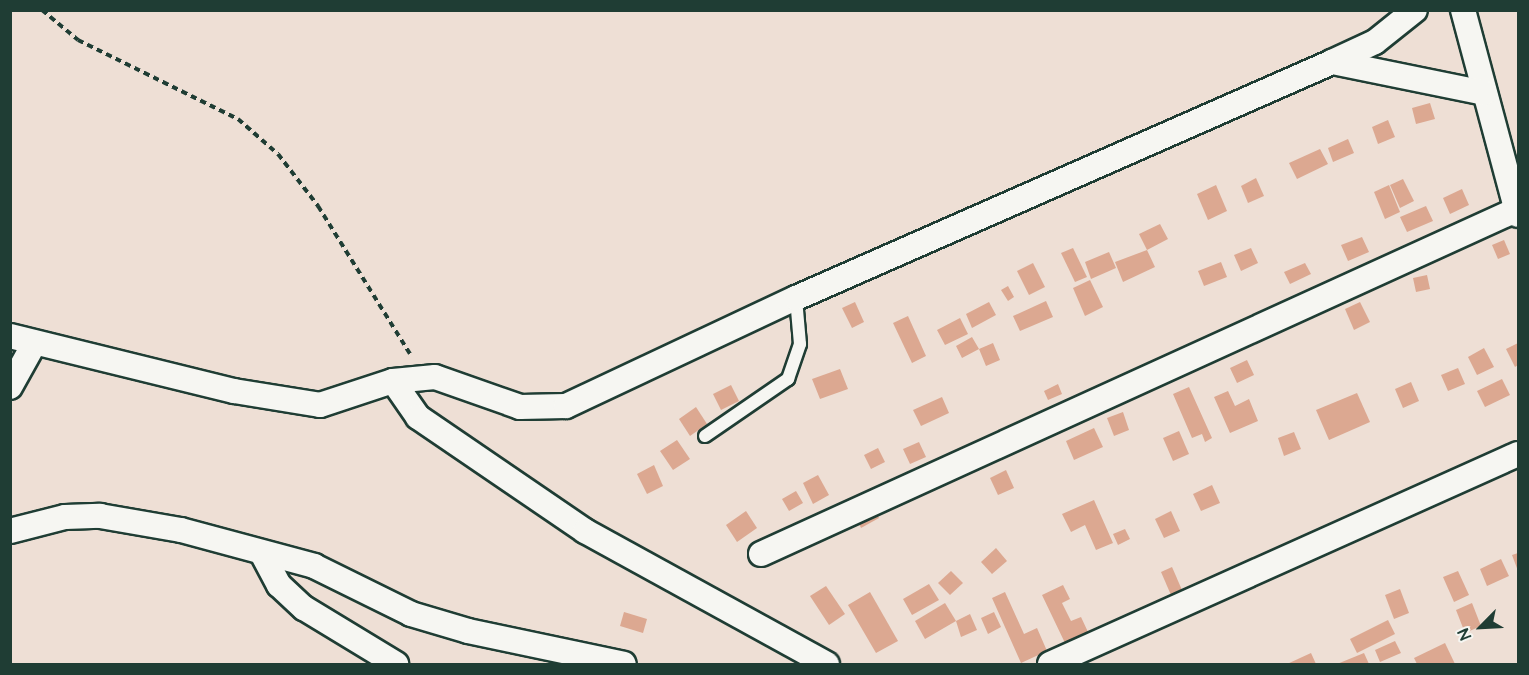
<!DOCTYPE html>
<html>
<head>
<meta charset="utf-8">
<style>
	body { margin:0 }
	#map { position:relative; width:1529px; height:675px; overflow:hidden; background:#eedfd5; font-family:"Architects Daughter",sans-serif }
	div>[style] { position:absolute }
	[style*='--x'] { left:calc(var(--x)*1px); top:calc(var(--y)*1px); width:calc(var(--w)*1px); rotate:calc(var(--a)*1deg) }
	.building>* { inset:0; background:#dca891 }
	.path>* { height:4px; margin-top:-2px; transform-origin:0; background:repeating-linear-gradient(90deg,#1f3d34 0 6px,transparent 0 10.5px) }
	.roads { filter:drop-shadow(2px 0 #1f3d34) drop-shadow(-2px 0 #1f3d34) drop-shadow(0 2px #1f3d34) drop-shadow(0 -2px #1f3d34) }
	.service>* { height:12px; margin:-6px; padding:0 6px; transform-origin:6px; border-radius:6px; background:#f6f6f2 }
	.minor>* { height:24px; margin:-12px; padding:0 12px; transform-origin:12px; border-radius:12px; background:#f6f6f2 }
	span { translate:-50% -50%; white-space:nowrap; text-align:center; line-height:1.15; -webkit-text-stroke:6px #f6f6f2; paint-order:stroke }
	.frame { position:absolute; inset:0; border:12px solid #1f3d34; pointer-events:none }
	.north { position:absolute; left:1451px; top:597px; width:60px; height:60px; -webkit-text-stroke:4px #f6f6f2; paint-order:stroke; rotate:246deg; font-size:16px; font-weight:700; line-height:24px; text-align:center; color:#1f3d34 }
	.north::after { content:''; display:block; margin:auto; width:21px; height:27px; background:#1f3d34; clip-path:polygon(50% 0,100% 100%,50% 72%,0 100%) }
</style>
</head>
<body>
<div id="map">
	<div class="building">
		<div style="clip-path:polygon(1430px 103px,1435px 119px,1416px 124px,1412px 108px)"></div>
		<div style="clip-path:polygon(1388px 120px,1395px 137px,1378px 144px,1372px 127px)"></div>
		<div style="clip-path:polygon(1348px 139px,1354px 153px,1333px 162px,1328px 148px)"></div>
		<div style="clip-path:polygon(1320px 149px,1328px 164px,1297px 179px,1289px 163px)"></div>
		<div style="clip-path:polygon(1256px 178px,1264px 196px,1248px 203px,1241px 186px)"></div>
		<div style="clip-path:polygon(1403px 179px,1414px 201px,1400px 208px,1390px 185px)"></div>
		<div style="clip-path:polygon(1216px 185px,1227px 211px,1208px 220px,1197px 194px)"></div>
		<div style="clip-path:polygon(1389px 185px,1400px 212px,1385px 219px,1374px 192px)"></div>
		<div style="clip-path:polygon(1462px 189px,1469px 205px,1450px 214px,1443px 198px)"></div>
		<div style="clip-path:polygon(1426px 206px,1433px 221px,1407px 232px,1400px 217px)"></div>
		<div style="clip-path:polygon(1160px 224px,1168px 239px,1147px 250px,1139px 234px)"></div>
		<div style="clip-path:polygon(1362px 237px,1369px 252px,1348px 261px,1341px 245px)"></div>
		<div style="clip-path:polygon(1504px 240px,1510px 254px,1498px 259px,1492px 245px)"></div>
		<div style="clip-path:polygon(1073px 248px,1087px 277px,1075px 282px,1061px 253px)"></div>
		<div style="clip-path:polygon(1251px 248px,1258px 263px,1241px 271px,1234px 255px)"></div>
		<div style="clip-path:polygon(1147px 250px,1155px 267px,1123px 282px,1115px 262px)"></div>
		<div style="clip-path:polygon(1109px 252px,1116px 268px,1091px 279px,1085px 262px)"></div>
		<div style="clip-path:polygon(1221px 262px,1227px 277px,1204px 286px,1198px 271px)"></div>
		<div style="clip-path:polygon(1033px 263px,1045px 287px,1029px 295px,1017px 271px)"></div>
		<div style="clip-path:polygon(1305px 263px,1311px 274px,1290px 284px,1284px 272px)"></div>
		<div style="clip-path:polygon(1427px 275px,1430px 289px,1416px 292px,1413px 278px)"></div>
		<div style="clip-path:polygon(1090px 280px,1103px 307px,1085px 316px,1073px 288px)"></div>
		<div style="clip-path:polygon(1008px 286px,1014px 297px,1008px 301px,1001px 290px)"></div>
		<div style="clip-path:polygon(1046px 301px,1053px 317px,1020px 331px,1013px 316px)"></div>
		<div style="clip-path:polygon(855px 302px,864px 322px,852px 328px,842px 308px)"></div>
		<div style="clip-path:polygon(989px 302px,996px 315px,972px 328px,966px 314px)"></div>
		<div style="clip-path:polygon(1360px 302px,1370px 322px,1354px 330px,1345px 309px)"></div>
		<div style="clip-path:polygon(908px 316px,926px 356px,912px 363px,893px 323px)"></div>
		<div style="clip-path:polygon(960px 318px,968px 334px,945px 345px,937px 330px)"></div>
		<div style="clip-path:polygon(972px 337px,979px 349px,993px 343px,1000px 360px,986px 366px,979px 349px,962px 358px,956px 346px)"></div>
		<div style="clip-path:polygon(1518px 343px,1518px 365px,1515px 367px,1506px 349px)"></div>
		<div style="clip-path:polygon(1484px 348px,1494px 367px,1477px 375px,1468px 357px)"></div>
		<div style="clip-path:polygon(1247px 360px,1254px 375px,1237px 383px,1230px 368px)"></div>
		<div style="clip-path:polygon(1458px 368px,1465px 384px,1448px 391px,1441px 375px)"></div>
		<div style="clip-path:polygon(840px 369px,848px 389px,820px 399px,812px 379px)"></div>
		<div style="clip-path:polygon(1502px 379px,1510px 395px,1485px 407px,1477px 391px)"></div>
		<div style="clip-path:polygon(1411px 382px,1419px 401px,1403px 408px,1395px 389px)"></div>
		<div style="clip-path:polygon(1058px 384px,1062px 394px,1048px 400px,1044px 391px)"></div>
		<div style="clip-path:polygon(731px 385px,739px 401px,721px 410px,713px 394px)"></div>
		<div style="clip-path:polygon(1189px 387px,1212px 438px,1205px 442px,1202px 434px,1192px 438px,1173px 394px)"></div>
		<div style="clip-path:polygon(1228px 391px,1235px 406px,1249px 399px,1258px 421px,1230px 433px,1214px 397px)"></div>
		<div style="clip-path:polygon(1357px 393px,1370px 422px,1329px 440px,1316px 410px)"></div>
		<div style="clip-path:polygon(942px 397px,949px 413px,921px 426px,913px 410px)"></div>
		<div style="clip-path:polygon(696px 407px,707px 424px,690px 436px,679px 419px)"></div>
		<div style="clip-path:polygon(1123px 412px,1129px 430px,1114px 436px,1107px 418px)"></div>
		<div style="clip-path:polygon(1094px 428px,1103px 447px,1074px 460px,1066px 441px)"></div>
		<div style="clip-path:polygon(1179px 431px,1189px 454px,1173px 461px,1163px 438px)"></div>
		<div style="clip-path:polygon(1294px 432px,1301px 449px,1284px 456px,1278px 438px)"></div>
		<div style="clip-path:polygon(677px 440px,690px 459px,673px 470px,660px 451px)"></div>
		<div style="clip-path:polygon(919px 442px,926px 457px,910px 464px,903px 449px)"></div>
		<div style="clip-path:polygon(878px 448px,885px 462px,871px 469px,864px 455px)"></div>
		<div style="clip-path:polygon(654px 465px,663px 486px,647px 494px,637px 474px)"></div>
		<div style="clip-path:polygon(1006px 470px,1014px 488px,998px 495px,990px 478px)"></div>
		<div style="clip-path:polygon(818px 475px,829px 495px,813px 504px,803px 483px)"></div>
		<div style="clip-path:polygon(1212px 485px,1220px 503px,1201px 511px,1193px 494px)"></div>
		<div style="clip-path:polygon(796px 491px,803px 503px,789px 511px,782px 499px)"></div>
		<div style="clip-path:polygon(1094px 500px,1113px 543px,1096px 550px,1085px 525px,1071px 532px,1062px 514px)"></div>
		<div style="clip-path:polygon(873px 506px,879px 518px,861px 528px,855px 515px)"></div>
		<div style="clip-path:polygon(746px 511px,757px 528px,737px 542px,726px 525px)"></div>
		<div style="clip-path:polygon(1171px 511px,1180px 531px,1164px 538px,1155px 519px)"></div>
		<div style="clip-path:polygon(1125px 529px,1130px 539px,1118px 545px,1113px 534px)"></div>
		<div style="clip-path:polygon(996px 548px,1007px 561px,992px 574px,981px 562px)"></div>
		<div style="clip-path:polygon(1518px 553px,1518px 571px,1512px 555px)"></div>
		<div style="clip-path:polygon(1501px 559px,1509px 576px,1487px 586px,1480px 569px)"></div>
		<div style="clip-path:polygon(1172px 567px,1182px 590px,1171px 595px,1161px 572px)"></div>
		<div style="clip-path:polygon(951px 571px,963px 583px,950px 595px,938px 583px)"></div>
		<div style="clip-path:polygon(1458px 571px,1469px 595px,1454px 602px,1443px 577px)"></div>
		<div style="clip-path:polygon(929px 584px,939px 600px,912px 615px,903px 599px)"></div>
		<div style="clip-path:polygon(1063px 585px,1070px 599px,1062px 603px,1071px 621px,1081px 617px,1088px 632px,1065px 643px,1042px 595px)"></div>
		<div style="clip-path:polygon(826px 586px,845px 614px,829px 625px,810px 596px)"></div>
		<div style="clip-path:polygon(1400px 589px,1409px 613px,1394px 619px,1385px 595px)"></div>
		<div style="clip-path:polygon(870px 592px,898px 641px,876px 653px,848px 605px)"></div>
		<div style="clip-path:polygon(1005px 592px,1024px 634px,1037px 628px,1047px 651px,1021px 663px,992px 598px)"></div>
		<div style="clip-path:polygon(945px 603px,956px 621px,925px 639px,915px 621px)"></div>
		<div style="clip-path:polygon(1472px 603px,1481px 626px,1465px 633px,1456px 610px)"></div>
		<div style="clip-path:polygon(624px 612px,647px 619px,643px 633px,620px 626px)"></div>
		<div style="clip-path:polygon(994px 612px,1001px 627px,988px 634px,981px 618px)"></div>
		<div style="clip-path:polygon(970px 614px,977px 630px,961px 637px,956px 621px)"></div>
		<div style="clip-path:polygon(1388px 620px,1395px 634px,1357px 653px,1350px 639px)"></div>
		<div style="clip-path:polygon(1395px 641px,1401px 653px,1380px 662px,1375px 650px)"></div>
		<div style="clip-path:polygon(1445px 643px,1455px 664px,1417px 664px,1414px 658px)"></div>
		<div style="clip-path:polygon(1311px 653px,1316px 664px,1287px 664px)"></div>
		<div style="clip-path:polygon(1364px 653px,1369px 664px,1337px 664px)"></div>
	</div>
	<div class="path">
		<div style="--x:42;--y:10;--w:47;--a:39.8"></div>
		<div style="--x:78;--y:40;--w:178;--a:26.3"></div>
		<div style="--x:238;--y:119;--w:53;--a:41.2"></div>
		<div style="--x:278;--y:154;--w:66;--a:52.4"></div>
		<div style="--x:318;--y:206;--w:174;--a:58.1"></div>
	</div>
	<div class="roads">
		<div class="service">
			<div style="--x:705;--y:436;--w:101;--a:-34.5"></div>
			<div style="--x:788;--y:379;--w:37;--a:-71"></div>
			<div style="--x:800;--y:344;--w:46;--a:-95"></div>
		</div>
		<div class="minor">
			<div style="--x:1463;--y:10;--w:212;--a:75"></div>
			<div style="--x:1332;--y:62;--w:155;--a:11.5"></div>
			<div style="--x:10;--y:336;--w:231;--a:13.8"></div>
			<div style="--x:234;--y:391;--w:87;--a:9.2"></div>
			<div style="--x:320;--y:405;--w:77;--a:-18.2"></div>
			<div style="--x:393;--y:381;--w:42;--a:-5.4"></div>
			<div style="--x:435;--y:377;--w:90;--a:19.4"></div>
			<div style="--x:520;--y:407;--w:46;--a:-1.2"></div>
			<div style="--x:566;--y:406;--w:254;--a:-25.2"></div>
			<div style="--x:796;--y:298;--w:586;--a:-23.76"></div>
			<div style="--x:1332;--y:62;--w:47;--a:-24.9"></div>
			<div style="--x:1375;--y:42;--w:51;--a:-38.7"></div>
			<div style="--x:393;--y:381;--w:44;--a:55.2"></div>
			<div style="--x:418;--y:417;--w:202;--a:34.3"></div>
			<div style="--x:585;--y:531;--w:276;--a:28.8"></div>
			<div style="--x:10;--y:387;--w:51;--a:-60.9"></div>
			<div style="--x:10;--y:531;--w:57;--a:-14.3"></div>
			<div style="--x:65;--y:517;--w:35;--a:-2"></div>
			<div style="--x:100;--y:516;--w:82;--a:9.8"></div>
			<div style="--x:181;--y:530;--w:138;--a:15.1"></div>
			<div style="--x:314;--y:566;--w:108;--a:26.3"></div>
			<div style="--x:411;--y:614;--w:59;--a:16.6"></div>
			<div style="--x:468;--y:631;--w:159;--a:11.9"></div>
			<div style="--x:761;--y:554;--w:830;--a:-24.5"></div>
			<div style="--x:263;--y:555;--w:34;--a:62"></div>
			<div style="--x:279;--y:585;--w:34;--a:43"></div>
			<div style="--x:304;--y:608;--w:108;--a:31.3"></div>
			<div style="--x:1050;--y:664;--w:513;--a:-24.17"></div>
		</div>
	</div>
	<div class="frame"></div>
	<div class="north">N</div>
</div>
</body>
</html>
